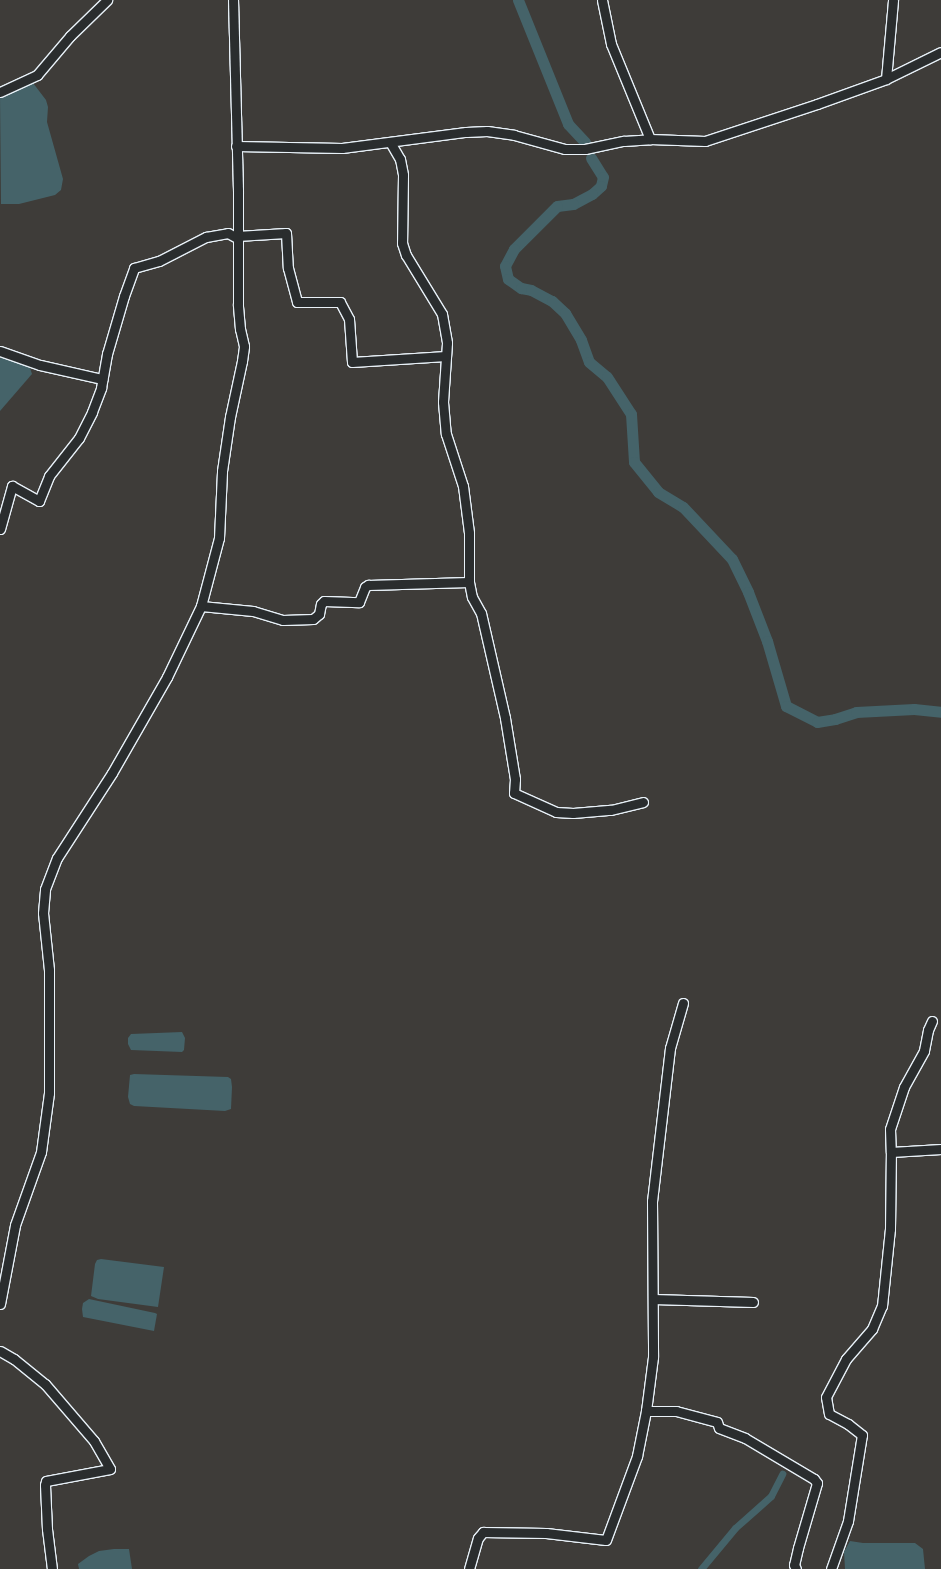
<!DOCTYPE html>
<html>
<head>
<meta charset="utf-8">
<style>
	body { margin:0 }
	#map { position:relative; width:941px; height:1569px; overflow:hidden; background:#3e3c39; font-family:Dekko,sans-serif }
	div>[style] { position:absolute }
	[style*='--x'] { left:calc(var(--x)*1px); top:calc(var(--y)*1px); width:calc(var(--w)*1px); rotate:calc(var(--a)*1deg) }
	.water>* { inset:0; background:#456369 }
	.canal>* { height:7px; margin:-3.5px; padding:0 3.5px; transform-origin:3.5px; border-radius:3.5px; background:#456369 }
	.river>* { height:11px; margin:-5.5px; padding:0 5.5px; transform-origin:5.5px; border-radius:5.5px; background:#456369 }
	.roads { filter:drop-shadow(1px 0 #e8f1f8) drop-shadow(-1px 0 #e8f1f8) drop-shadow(0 1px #e8f1f8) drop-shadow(0 -1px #e8f1f8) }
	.minor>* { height:9px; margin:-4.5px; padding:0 4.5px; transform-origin:4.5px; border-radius:4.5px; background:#2a2d2e }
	span { translate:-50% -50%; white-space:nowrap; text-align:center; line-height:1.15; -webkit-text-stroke:4px #2a2d2e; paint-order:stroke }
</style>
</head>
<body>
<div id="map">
	<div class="water">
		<div style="clip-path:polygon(33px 83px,46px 100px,48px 107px,47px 122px,63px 179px,61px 190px,55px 195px,19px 204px,1px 204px,0 96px)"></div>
		<div style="clip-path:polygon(2px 356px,15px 360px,30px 368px,32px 374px,0 411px,0 359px)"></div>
		<div style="clip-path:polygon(182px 1032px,185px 1038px,184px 1050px,182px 1052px,131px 1050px,128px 1044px,128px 1038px,131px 1034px)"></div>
		<div style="clip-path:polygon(134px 1074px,228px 1077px,231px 1079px,232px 1087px,231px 1109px,225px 1111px,134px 1106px,130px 1104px,128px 1097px,130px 1075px)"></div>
		<div style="clip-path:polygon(101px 1259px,164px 1267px,158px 1307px,98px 1299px,91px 1296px,95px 1264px,97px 1260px)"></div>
		<div style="clip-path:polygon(89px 1299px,155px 1313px,157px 1314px,154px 1331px,83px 1317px,82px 1309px,83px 1303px)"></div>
		<div style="clip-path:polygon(850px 1541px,863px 1543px,915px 1543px,923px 1549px,925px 1569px,845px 1569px,844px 1552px)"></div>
		<div style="clip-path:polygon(114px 1549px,129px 1549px,132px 1569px,79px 1569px,78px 1564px,89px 1556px,99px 1551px)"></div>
	</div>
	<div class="canal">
		<div style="--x:701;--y:1569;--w:53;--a:-50.3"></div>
		<div style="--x:735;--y:1528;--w:48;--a:-41.6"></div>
		<div style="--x:771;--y:1496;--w:25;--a:-63"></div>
	</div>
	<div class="river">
		<div style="--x:518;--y:0;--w:134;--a:68"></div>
		<div style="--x:568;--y:124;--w:25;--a:47"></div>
		<div style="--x:591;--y:158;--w:22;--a:58"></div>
		<div style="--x:603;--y:177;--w:9;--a:103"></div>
		<div style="--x:601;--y:186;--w:12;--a:138"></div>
		<div style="--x:592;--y:194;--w:21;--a:152"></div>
		<div style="--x:573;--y:204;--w:16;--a:173"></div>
		<div style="--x:557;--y:206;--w:61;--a:135"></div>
		<div style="--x:514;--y:249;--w:19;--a:118"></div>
		<div style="--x:505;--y:266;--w:13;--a:77"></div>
		<div style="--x:508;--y:279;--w:16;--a:35"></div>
		<div style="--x:521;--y:288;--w:10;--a:11"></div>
		<div style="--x:531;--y:290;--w:24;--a:28"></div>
		<div style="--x:552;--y:301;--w:18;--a:43"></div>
		<div style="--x:565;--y:313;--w:31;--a:59"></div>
		<div style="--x:581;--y:340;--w:23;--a:70"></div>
		<div style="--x:589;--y:362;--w:23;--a:40"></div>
		<div style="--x:607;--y:377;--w:44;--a:57"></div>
		<div style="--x:631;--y:414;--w:48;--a:86.4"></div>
		<div style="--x:634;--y:462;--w:38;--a:51"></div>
		<div style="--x:658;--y:492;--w:29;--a:31"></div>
		<div style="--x:683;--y:507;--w:71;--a:46.7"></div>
		<div style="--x:732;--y:559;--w:37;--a:64"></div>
		<div style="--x:748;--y:592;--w:53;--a:68.8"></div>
		<div style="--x:767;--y:641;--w:68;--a:73.7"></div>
		<div style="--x:786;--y:706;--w:35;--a:27"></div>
		<div style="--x:817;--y:722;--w:18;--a:-9"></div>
		<div style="--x:835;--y:719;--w:22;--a:-18"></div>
		<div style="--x:856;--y:712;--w:58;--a:-3"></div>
		<div style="--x:914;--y:709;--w:27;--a:6"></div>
	</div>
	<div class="roads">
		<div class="minor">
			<div style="--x:602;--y:0;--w:45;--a:78.4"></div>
			<div style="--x:611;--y:44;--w:103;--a:67.7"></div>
			<div style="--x:886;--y:79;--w:79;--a:-84.9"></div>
			<div style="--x:0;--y:92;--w:41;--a:-24.7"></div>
			<div style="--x:37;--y:75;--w:51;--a:-49.8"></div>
			<div style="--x:70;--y:36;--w:52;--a:-44.2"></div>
			<div style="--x:390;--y:142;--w:20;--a:60"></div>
			<div style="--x:400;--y:159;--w:16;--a:79"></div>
			<div style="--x:403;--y:175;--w:68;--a:90.8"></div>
			<div style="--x:402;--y:243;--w:13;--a:72"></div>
			<div style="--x:406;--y:255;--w:69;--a:58.6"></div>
			<div style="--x:442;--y:314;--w:29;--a:80"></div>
			<div style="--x:447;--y:343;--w:59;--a:93.9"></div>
			<div style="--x:443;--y:402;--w:32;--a:85"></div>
			<div style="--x:446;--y:434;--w:55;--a:71.9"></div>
			<div style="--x:463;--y:486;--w:47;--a:82.7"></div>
			<div style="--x:469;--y:533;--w:49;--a:90"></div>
			<div style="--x:469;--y:582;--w:15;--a:79"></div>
			<div style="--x:472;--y:597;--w:18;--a:61"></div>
			<div style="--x:481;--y:613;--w:108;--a:77.1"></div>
			<div style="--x:505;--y:718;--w:62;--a:80.7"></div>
			<div style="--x:515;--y:779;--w:14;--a:94"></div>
			<div style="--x:514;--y:793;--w:46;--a:24.3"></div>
			<div style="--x:556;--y:812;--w:17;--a:3"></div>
			<div style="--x:573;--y:813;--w:38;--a:-5"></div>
			<div style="--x:611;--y:810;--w:33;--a:-14"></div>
			<div style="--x:236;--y:146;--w:106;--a:1.1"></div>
			<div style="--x:342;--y:148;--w:125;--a:-7.4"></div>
			<div style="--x:466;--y:132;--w:21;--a:-3"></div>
			<div style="--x:487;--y:131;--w:27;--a:8"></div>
			<div style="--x:514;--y:135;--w:53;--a:15.4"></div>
			<div style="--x:565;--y:149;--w:20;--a:0"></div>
			<div style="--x:585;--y:149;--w:40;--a:-12"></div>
			<div style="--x:624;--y:141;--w:26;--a:-4"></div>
			<div style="--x:650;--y:139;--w:55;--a:2.1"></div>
			<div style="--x:705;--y:141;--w:118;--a:-18.3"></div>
			<div style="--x:817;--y:104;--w:73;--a:-19.9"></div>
			<div style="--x:886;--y:79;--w:61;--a:-26.1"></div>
			<div style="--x:237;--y:236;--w:49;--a:-3.5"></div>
			<div style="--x:286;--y:233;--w:35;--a:87"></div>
			<div style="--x:288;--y:268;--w:35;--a:75"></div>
			<div style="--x:297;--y:302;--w:43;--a:0"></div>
			<div style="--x:340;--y:302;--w:19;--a:62"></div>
			<div style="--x:349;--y:319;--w:43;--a:86"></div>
			<div style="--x:352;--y:362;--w:94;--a:-3.7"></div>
			<div style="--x:0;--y:351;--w:42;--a:19.3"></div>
			<div style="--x:40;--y:365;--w:64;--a:12.7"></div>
			<div style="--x:0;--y:529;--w:45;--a:-74.4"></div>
			<div style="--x:12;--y:486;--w:31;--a:29"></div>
			<div style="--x:39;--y:501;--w:27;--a:-68"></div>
			<div style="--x:49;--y:476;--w:48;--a:-51.7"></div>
			<div style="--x:79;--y:438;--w:29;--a:-63"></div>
			<div style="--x:92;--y:412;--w:26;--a:-69"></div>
			<div style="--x:101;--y:388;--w:35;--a:-80"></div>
			<div style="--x:107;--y:354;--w:60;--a:-73.7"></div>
			<div style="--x:124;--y:296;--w:30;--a:-70"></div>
			<div style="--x:134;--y:268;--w:26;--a:-16"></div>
			<div style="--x:159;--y:261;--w:53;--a:-27.1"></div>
			<div style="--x:206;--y:237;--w:22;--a:-10"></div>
			<div style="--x:228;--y:233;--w:10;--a:29"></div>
			<div style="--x:201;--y:606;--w:52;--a:5.5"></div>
			<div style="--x:253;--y:611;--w:31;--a:17"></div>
			<div style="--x:283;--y:620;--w:30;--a:-2"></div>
			<div style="--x:313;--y:619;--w:8;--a:-40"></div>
			<div style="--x:319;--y:614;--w:10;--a:-79"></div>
			<div style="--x:321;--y:604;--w:4;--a:-45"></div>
			<div style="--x:324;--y:601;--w:35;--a:2"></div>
			<div style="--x:359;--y:602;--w:16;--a:-68"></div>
			<div style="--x:365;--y:587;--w:4;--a:-34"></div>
			<div style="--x:368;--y:585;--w:101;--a:-1.7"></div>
			<div style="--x:683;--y:1003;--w:47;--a:106.1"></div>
			<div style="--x:670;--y:1048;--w:154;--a:96.7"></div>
			<div style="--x:652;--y:1201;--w:156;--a:89.6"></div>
			<div style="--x:653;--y:1357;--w:54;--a:97.4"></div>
			<div style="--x:646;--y:1411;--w:30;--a:0"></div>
			<div style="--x:676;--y:1411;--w:42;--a:15"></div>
			<div style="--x:717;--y:1422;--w:6;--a:72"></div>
			<div style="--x:719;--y:1428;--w:28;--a:21"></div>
			<div style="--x:745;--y:1438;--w:80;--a:30.7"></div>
			<div style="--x:814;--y:1479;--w:5;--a:53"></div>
			<div style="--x:817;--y:1483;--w:68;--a:106.3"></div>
			<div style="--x:798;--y:1548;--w:17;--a:103"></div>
			<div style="--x:794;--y:1565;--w:4;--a:63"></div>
			<div style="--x:932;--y:1021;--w:10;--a:114"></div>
			<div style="--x:928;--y:1030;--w:21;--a:101"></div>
			<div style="--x:924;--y:1051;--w:41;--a:119.1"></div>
			<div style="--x:904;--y:1087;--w:44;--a:108.4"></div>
			<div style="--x:890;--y:1129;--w:23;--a:88"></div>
			<div style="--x:891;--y:1152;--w:50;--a:-3.4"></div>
			<div style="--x:653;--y:1299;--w:100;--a:1.7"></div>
			<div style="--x:0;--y:1304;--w:80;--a:-79.2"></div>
			<div style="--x:15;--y:1225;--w:77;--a:-70.4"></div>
			<div style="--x:41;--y:1152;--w:60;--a:-82.3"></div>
			<div style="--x:49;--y:1093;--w:123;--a:-90"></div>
			<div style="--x:49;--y:970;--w:57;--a:-96"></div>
			<div style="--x:43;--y:913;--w:24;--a:-85"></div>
			<div style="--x:45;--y:889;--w:33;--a:-69"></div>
			<div style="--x:57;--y:858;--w:101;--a:-57.1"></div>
			<div style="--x:112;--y:773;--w:111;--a:-60.2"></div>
			<div style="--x:167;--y:677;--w:79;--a:-64.4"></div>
			<div style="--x:201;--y:606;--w:70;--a:-75.2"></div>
			<div style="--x:219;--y:538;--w:67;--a:-87.4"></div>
			<div style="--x:222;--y:471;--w:55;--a:-81.6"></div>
			<div style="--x:230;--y:417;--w:57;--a:-77.9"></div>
			<div style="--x:242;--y:361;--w:15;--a:-82"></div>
			<div style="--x:244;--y:346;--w:17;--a:-103"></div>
			<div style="--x:240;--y:329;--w:25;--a:-95"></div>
			<div style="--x:238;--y:304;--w:114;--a:-90"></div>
			<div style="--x:238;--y:190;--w:190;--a:-91.5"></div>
			<div style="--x:0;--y:1351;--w:16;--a:30"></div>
			<div style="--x:14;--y:1359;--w:40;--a:39"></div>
			<div style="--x:45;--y:1384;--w:75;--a:49.3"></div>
			<div style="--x:94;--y:1441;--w:32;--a:60"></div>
			<div style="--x:110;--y:1469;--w:65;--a:169.4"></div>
			<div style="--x:46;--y:1481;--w:4;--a:104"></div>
			<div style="--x:45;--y:1485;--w:44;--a:87.4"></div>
			<div style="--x:47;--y:1529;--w:40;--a:82.9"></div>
			<div style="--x:469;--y:1569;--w:32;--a:-74"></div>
			<div style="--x:478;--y:1538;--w:8;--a:-50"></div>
			<div style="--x:483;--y:1532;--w:63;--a:0.9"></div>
			<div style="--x:546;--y:1533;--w:60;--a:6.7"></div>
			<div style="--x:606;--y:1540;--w:90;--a:-69.7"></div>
			<div style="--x:637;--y:1456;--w:46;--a:-78.7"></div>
			<div style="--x:646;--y:1411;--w:5;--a:0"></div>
			<div style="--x:831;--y:1569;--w:51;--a:-70.5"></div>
			<div style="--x:848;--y:1521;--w:87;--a:-80.8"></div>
			<div style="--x:862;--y:1435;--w:18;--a:-142"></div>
			<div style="--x:848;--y:1424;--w:21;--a:-152"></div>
			<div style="--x:829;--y:1414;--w:17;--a:-100"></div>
			<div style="--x:826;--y:1397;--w:43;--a:-62.2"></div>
			<div style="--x:846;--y:1359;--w:40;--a:-49"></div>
			<div style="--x:872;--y:1329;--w:25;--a:-67"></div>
			<div style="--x:882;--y:1306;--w:77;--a:-84.1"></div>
			<div style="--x:890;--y:1229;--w:77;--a:-89.3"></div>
		</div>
	</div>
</div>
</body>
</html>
